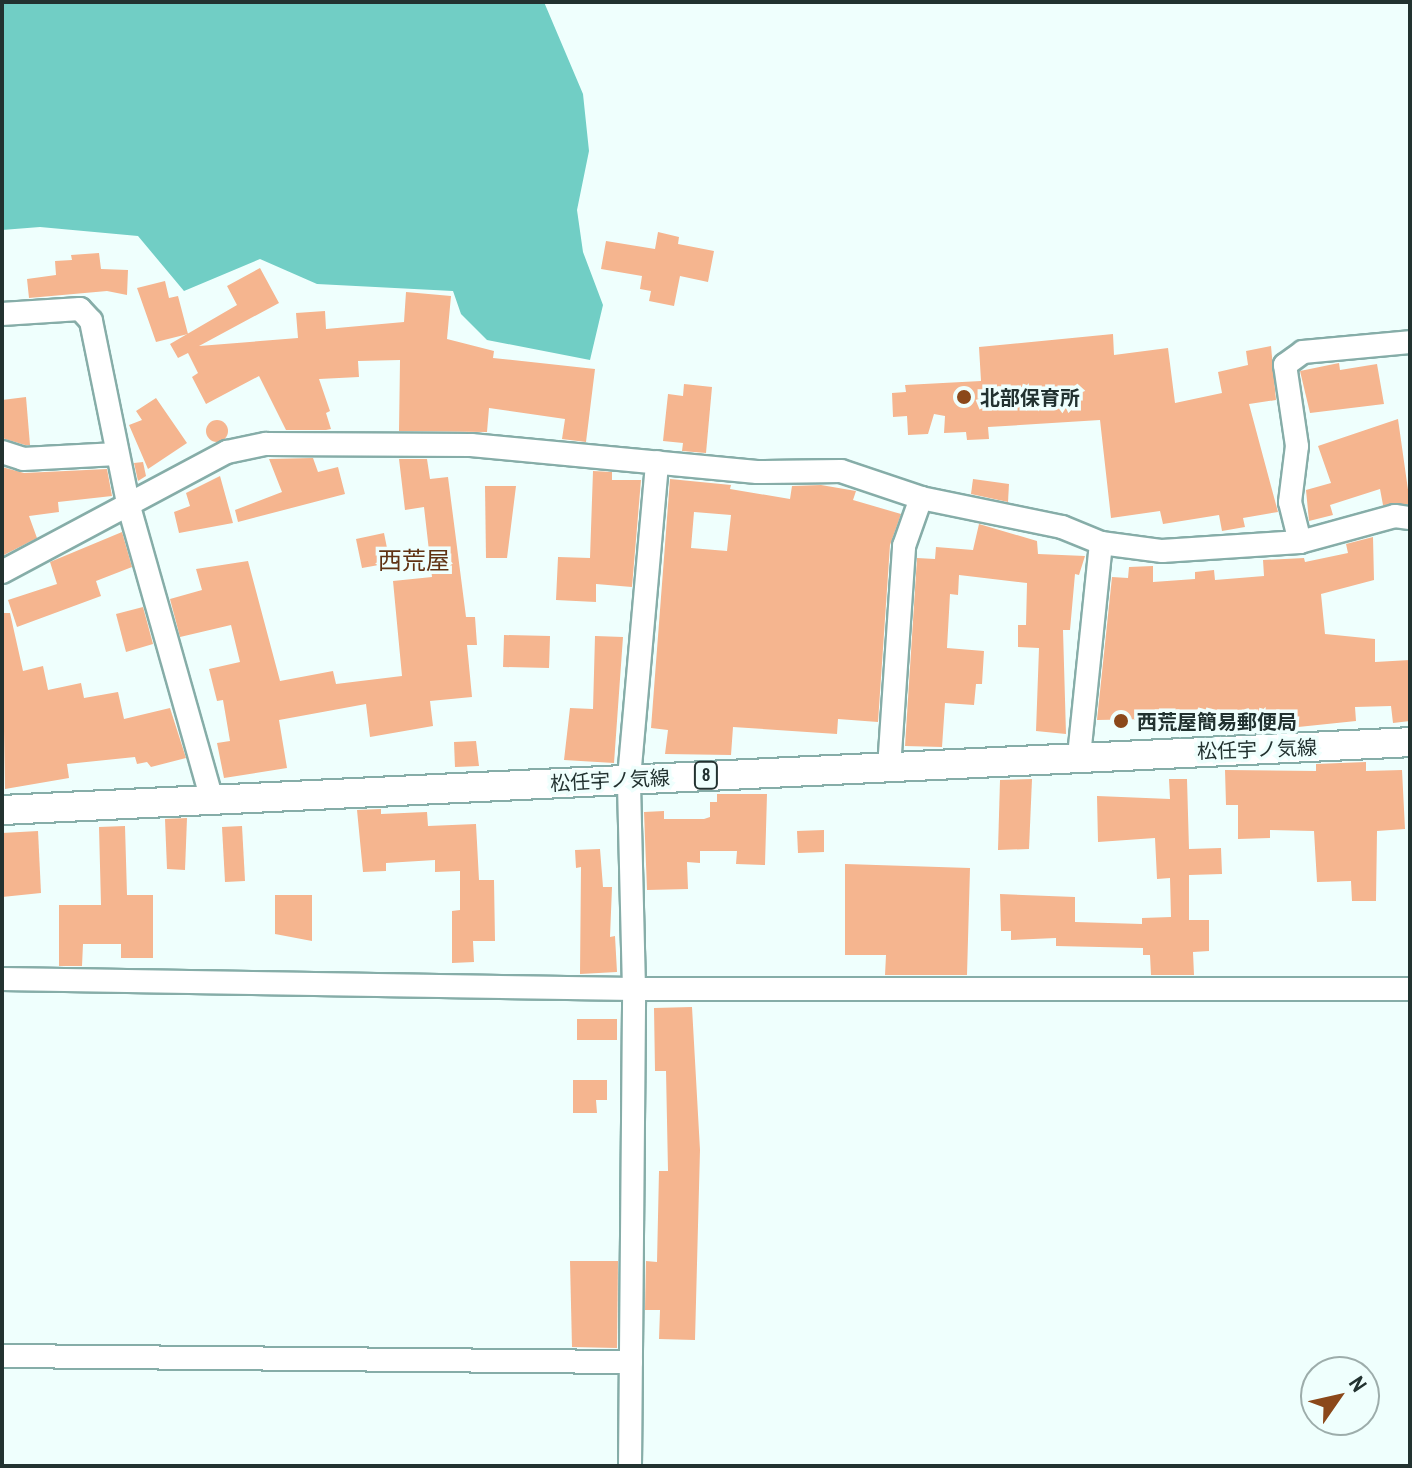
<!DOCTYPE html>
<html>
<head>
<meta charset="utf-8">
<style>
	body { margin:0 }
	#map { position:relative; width:1412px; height:1468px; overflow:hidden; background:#effffd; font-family:"Archivo Narrow","Noto Sans JP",sans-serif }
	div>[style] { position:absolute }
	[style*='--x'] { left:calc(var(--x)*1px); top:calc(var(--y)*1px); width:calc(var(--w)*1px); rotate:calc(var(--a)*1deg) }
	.forest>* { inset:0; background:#71cec5 }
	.building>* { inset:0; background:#f5b58f }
	.round { border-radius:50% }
	.roads { filter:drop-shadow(2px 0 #86ada8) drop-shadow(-2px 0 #86ada8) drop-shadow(0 2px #86ada8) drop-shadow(0 -2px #86ada8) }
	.minor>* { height:22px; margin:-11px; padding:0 11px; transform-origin:11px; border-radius:11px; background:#fff }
	.major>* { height:28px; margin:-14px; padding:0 14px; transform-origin:14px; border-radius:14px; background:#fff }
	.dots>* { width:22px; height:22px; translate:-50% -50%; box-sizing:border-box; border:4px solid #effffd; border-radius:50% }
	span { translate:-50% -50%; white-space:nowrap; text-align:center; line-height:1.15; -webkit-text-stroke:7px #effffd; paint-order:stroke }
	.shield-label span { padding:2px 6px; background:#effffd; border:2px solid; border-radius:6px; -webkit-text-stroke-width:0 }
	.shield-label { font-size:18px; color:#223230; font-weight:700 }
	.poi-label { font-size:20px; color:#223230; font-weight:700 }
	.left { translate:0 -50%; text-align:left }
	.street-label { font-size:20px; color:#223230 }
	.quarter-label { font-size:24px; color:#603213 }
	.frame { position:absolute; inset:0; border:4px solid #223230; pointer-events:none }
	.north { position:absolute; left:1300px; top:1356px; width:80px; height:80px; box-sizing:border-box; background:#effffd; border:2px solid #9dadab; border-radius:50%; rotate:56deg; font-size:22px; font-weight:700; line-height:32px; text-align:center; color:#223230 }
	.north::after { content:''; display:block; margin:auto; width:28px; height:36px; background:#8b481a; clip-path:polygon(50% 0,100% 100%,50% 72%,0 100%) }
</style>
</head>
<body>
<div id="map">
	<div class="forest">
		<div style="clip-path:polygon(2px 2px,544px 2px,583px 94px,589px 151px,577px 210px,583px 252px,603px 305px,590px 360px,487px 340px,461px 314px,453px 291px,317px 284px,260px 259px,184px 291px,138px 236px,40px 227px,2px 230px)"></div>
	</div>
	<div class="building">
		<div style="clip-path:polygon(658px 232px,679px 237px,678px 244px,714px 251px,708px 282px,680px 276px,674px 306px,649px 301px,651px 291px,640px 289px,642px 276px,601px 269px,606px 241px,655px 249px)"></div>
		<div style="clip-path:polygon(99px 253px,101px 269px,128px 270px,127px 295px,107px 291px,29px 298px,27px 279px,56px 275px,55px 261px,72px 260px,71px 255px)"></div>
		<div style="clip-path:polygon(260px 268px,279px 303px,199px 346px,298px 338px,296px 313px,325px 311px,326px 329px,404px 322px,406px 292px,451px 296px,447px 339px,494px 351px,493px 358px,595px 369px,586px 442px,562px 439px,565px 419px,489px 408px,487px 432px,399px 431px,400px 360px,358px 361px,359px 377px,319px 379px,330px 411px,326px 413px,331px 429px,326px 430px,286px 430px,259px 376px,206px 404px,192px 377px,198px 373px,188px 353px,178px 358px,170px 344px,237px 305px,227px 286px)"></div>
		<div style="clip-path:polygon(165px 281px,169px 298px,178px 296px,188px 334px,156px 342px,137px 288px)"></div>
		<div style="clip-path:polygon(1113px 334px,1114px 355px,1168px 348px,1175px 403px,1222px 393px,1218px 372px,1248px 365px,1246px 351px,1271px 346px,1276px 400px,1249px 404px,1278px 512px,1243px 518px,1245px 527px,1222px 531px,1219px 515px,1163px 524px,1160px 511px,1111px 518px,1100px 420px,988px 427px,989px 439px,967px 440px,966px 432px,944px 433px,945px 416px,934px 414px,928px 434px,908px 435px,907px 416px,893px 417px,892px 393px,906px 392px,905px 385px,981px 381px,979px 347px)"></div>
		<div style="clip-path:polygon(1339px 363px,1340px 370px,1377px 364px,1384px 404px,1310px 413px,1300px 371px)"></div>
		<div style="clip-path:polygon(684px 384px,712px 387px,706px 453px,682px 451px,683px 443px,663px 441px,668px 394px,683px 396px)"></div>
		<div style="clip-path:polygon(26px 397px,30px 445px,25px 445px,2px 438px,2px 400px)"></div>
		<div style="clip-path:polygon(156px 398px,187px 443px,148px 469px,129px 425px,142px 420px,136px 411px)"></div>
		<div style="clip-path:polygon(1398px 419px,1410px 504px,1383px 505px,1380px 489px,1330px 505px,1333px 515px,1309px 521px,1306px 490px,1331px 483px,1318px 446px)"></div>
		<div class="round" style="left:206px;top:420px;width:22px;height:22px"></div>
		<div style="clip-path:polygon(313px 458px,318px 472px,338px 467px,345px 494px,238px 522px,235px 510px,282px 492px,269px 459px)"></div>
		<div style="clip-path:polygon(399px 459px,427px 459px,430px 479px,448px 477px,466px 617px,475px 617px,477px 645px,467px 645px,472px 697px,430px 701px,433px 726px,370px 737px,366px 704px,279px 720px,287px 768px,224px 778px,217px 743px,230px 741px,223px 700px,217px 701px,209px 669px,240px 662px,231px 625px,180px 637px,170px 599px,202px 590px,196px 569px,248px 561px,280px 681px,333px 671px,336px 684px,402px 676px,393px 581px,432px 577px,424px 507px,405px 510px)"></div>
		<div style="clip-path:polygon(143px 462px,146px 476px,138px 481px,134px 463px)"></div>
		<div style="clip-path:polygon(2px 467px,24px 473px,107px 469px,112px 496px,58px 502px,59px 512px,29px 516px,37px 538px,2px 556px)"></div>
		<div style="clip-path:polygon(593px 471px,612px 472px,612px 480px,641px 480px,632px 587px,596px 584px,596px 602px,556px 600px,558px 557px,590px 558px)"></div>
		<div style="clip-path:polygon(220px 476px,233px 523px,179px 533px,174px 512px,190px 506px,186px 493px)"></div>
		<div style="clip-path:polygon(evenodd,670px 479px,731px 485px,730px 489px,790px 499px,792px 486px,821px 485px,856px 491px,853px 500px,901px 514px,890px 545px,878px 722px,838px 719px,837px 734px,733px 727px,731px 755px,665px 754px,668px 730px,651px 728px,670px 479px,694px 512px,731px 515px,727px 551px,691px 548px,694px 512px)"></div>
		<div style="clip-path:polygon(973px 479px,1009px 484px,1008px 502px,971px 494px)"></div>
		<div style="clip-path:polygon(485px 486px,516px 486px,507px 558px,486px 558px)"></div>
		<div style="clip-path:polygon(979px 524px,1037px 541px,1038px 554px,1085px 556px,1079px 575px,1075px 574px,1070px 630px,1063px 630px,1066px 734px,1036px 731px,1039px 648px,1018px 647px,1018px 625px,1026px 625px,1027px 583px,959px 575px,958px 595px,950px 594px,947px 648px,984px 651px,982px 684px,976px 684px,974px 705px,945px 703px,942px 747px,905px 746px,917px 558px,935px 559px,936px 547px,973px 550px)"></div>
		<div style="clip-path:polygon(122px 532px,132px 567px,96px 581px,101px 596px,17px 627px,8px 600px,57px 584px,50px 562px)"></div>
		<div style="clip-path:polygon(384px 533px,390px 563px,362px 568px,356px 539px)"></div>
		<div style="clip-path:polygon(1373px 537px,1374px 580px,1321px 594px,1325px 634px,1375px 639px,1375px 662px,1410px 660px,1410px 721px,1393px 723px,1391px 706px,1355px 707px,1356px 721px,1279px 729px,1278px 716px,1226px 716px,1227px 725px,1201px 727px,1201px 718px,1097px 720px,1112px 577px,1128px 578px,1129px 567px,1153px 566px,1153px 582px,1195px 579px,1195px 572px,1214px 570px,1215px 580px,1264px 576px,1263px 560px,1304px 558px,1305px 562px,1348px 553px,1346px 544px)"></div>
		<div style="clip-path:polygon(143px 607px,153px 644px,126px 652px,116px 614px)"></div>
		<div style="clip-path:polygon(2px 613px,10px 613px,23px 671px,43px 666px,48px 690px,81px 683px,84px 698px,118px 692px,124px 719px,170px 708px,186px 758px,151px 767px,147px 762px,137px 764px,135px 757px,67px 764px,69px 778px,5px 789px)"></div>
		<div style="clip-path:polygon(504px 635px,550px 636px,549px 668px,503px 667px)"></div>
		<div style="clip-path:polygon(595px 636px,623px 637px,614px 763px,564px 760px,570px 708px,593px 709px)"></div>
		<div style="clip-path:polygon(476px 741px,479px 766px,455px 767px,454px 742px)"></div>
		<div style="clip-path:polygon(1366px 762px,1366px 771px,1402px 770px,1405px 829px,1377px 831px,1376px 901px,1352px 901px,1351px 881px,1317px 882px,1314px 831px,1270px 830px,1270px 838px,1238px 839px,1238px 805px,1226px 805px,1225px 770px,1316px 771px,1316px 764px)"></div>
		<div style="clip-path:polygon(1032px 779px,1029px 849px,998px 850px,1000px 780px)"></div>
		<div style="clip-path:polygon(1169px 779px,1187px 779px,1189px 849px,1221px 848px,1222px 874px,1189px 875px,1189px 920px,1209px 920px,1209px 951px,1193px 952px,1194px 975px,1151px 975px,1150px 955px,1143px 955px,1143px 948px,1056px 946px,1056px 938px,1011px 940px,1011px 931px,1001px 931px,1000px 894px,1075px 897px,1075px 922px,1142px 924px,1142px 918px,1171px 917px,1170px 878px,1157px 879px,1155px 838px,1098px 842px,1097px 796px,1170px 799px)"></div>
		<div style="clip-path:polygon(717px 794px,767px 794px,765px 865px,736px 864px,737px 851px,700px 851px,700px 863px,687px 862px,688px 889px,647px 890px,644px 812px,664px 811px,664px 819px,704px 819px,710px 817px,710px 802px,717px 802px)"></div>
		<div style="clip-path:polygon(381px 809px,381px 814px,427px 812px,428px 826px,476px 824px,479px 880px,494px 880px,495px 941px,473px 941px,474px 962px,452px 963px,452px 911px,460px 910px,460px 871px,435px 872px,435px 860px,386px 863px,386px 871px,363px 872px,357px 810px)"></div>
		<div style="clip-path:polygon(187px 818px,185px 870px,167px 869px,165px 819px)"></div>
		<div style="clip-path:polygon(125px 826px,127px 895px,153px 895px,153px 958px,121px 958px,121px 944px,83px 944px,82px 966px,59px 966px,59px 905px,101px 905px,99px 827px)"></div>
		<div style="clip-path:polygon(242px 826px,245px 881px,225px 882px,222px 827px)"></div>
		<div style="clip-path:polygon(824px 830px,824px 852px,798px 853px,797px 831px)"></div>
		<div style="clip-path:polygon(38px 831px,41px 893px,2px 897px,2px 833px)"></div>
		<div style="clip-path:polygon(600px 849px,603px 887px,612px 887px,610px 937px,615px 936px,617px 972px,580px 974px,581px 867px,576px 868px,575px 850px)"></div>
		<div style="clip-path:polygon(845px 864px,970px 868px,967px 975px,885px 975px,886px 955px,845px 955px)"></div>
		<div style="clip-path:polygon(275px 895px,312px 895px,312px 941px,275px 934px)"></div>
		<div style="clip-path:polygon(692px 1007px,700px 1150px,695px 1340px,659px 1339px,660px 1310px,645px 1310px,646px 1261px,657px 1262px,659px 1171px,668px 1171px,666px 1071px,655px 1071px,654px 1008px)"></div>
		<div style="clip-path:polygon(577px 1019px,617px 1019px,617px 1040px,577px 1040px)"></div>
		<div style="clip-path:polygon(573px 1080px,607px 1080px,607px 1100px,596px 1100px,597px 1113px,573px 1113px)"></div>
		<div style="clip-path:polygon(570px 1261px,618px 1261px,617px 1348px,572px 1347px)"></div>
	</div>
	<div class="roads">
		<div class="minor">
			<div style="--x:2;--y:314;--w:78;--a:-3.7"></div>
			<div style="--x:80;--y:309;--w:16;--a:47"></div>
			<div style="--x:91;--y:321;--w:186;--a:78.5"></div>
			<div style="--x:128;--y:503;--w:309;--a:74.2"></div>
			<div style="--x:2;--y:452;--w:22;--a:18"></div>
			<div style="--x:23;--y:459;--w:94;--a:-3"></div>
			<div style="--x:1300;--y:542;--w:41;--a:-104"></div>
			<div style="--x:1290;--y:502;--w:56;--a:-82.9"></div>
			<div style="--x:1297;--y:446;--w:82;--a:-98.4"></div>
			<div style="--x:1285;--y:365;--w:22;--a:-36"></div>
			<div style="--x:1303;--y:352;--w:107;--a:-5.3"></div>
			<div style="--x:1101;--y:543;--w:62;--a:7.5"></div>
			<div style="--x:1162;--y:551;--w:138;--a:-3.7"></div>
			<div style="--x:1300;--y:542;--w:98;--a:-15.3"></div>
			<div style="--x:1395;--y:516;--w:15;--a:8"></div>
			<div style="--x:2;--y:572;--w:255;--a:-28.1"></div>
			<div style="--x:227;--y:452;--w:40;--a:-12"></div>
			<div style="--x:266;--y:444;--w:205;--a:0.3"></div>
			<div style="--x:471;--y:445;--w:287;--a:5.4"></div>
			<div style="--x:757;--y:472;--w:84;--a:-0.7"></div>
			<div style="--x:841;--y:471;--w:84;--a:18.6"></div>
			<div style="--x:921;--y:498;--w:144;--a:11.6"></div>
			<div style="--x:1062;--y:527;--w:42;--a:22.3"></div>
			<div style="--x:1101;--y:543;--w:214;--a:95.9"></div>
			<div style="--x:889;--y:768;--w:223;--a:-86.1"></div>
			<div style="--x:904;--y:546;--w:51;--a:-70.5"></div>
			<div style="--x:2;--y:979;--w:632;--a:0.91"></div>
			<div style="--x:634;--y:989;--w:776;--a:0"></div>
			<div style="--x:2;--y:1356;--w:629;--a:0.55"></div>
			<div style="--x:630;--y:1466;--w:477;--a:-89.5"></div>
			<div style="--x:634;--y:989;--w:211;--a:-91.4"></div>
			<div style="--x:629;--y:778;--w:317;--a:-84.9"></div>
		</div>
		<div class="major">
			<div style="--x:2;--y:810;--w:1410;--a:-2.76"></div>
		</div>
	</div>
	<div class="dots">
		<div style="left:964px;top:397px;background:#8b481a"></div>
		<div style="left:1121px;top:721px;background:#8b481a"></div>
	</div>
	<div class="shield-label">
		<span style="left:706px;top:775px">8</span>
	</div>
	<div class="poi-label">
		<span class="left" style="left:980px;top:397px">北部保育所</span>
		<span class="left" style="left:1137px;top:721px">西荒屋簡易郵便局</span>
	</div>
	<div class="street-label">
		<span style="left:1257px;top:749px;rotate:-2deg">松任宇ノ気線</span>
		<span style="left:610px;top:780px;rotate:-3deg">松任宇ノ気線</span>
	</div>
	<div class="quarter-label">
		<span style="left:414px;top:561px">西荒屋</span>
	</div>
	<div class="frame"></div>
	<div class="north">N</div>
</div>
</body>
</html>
